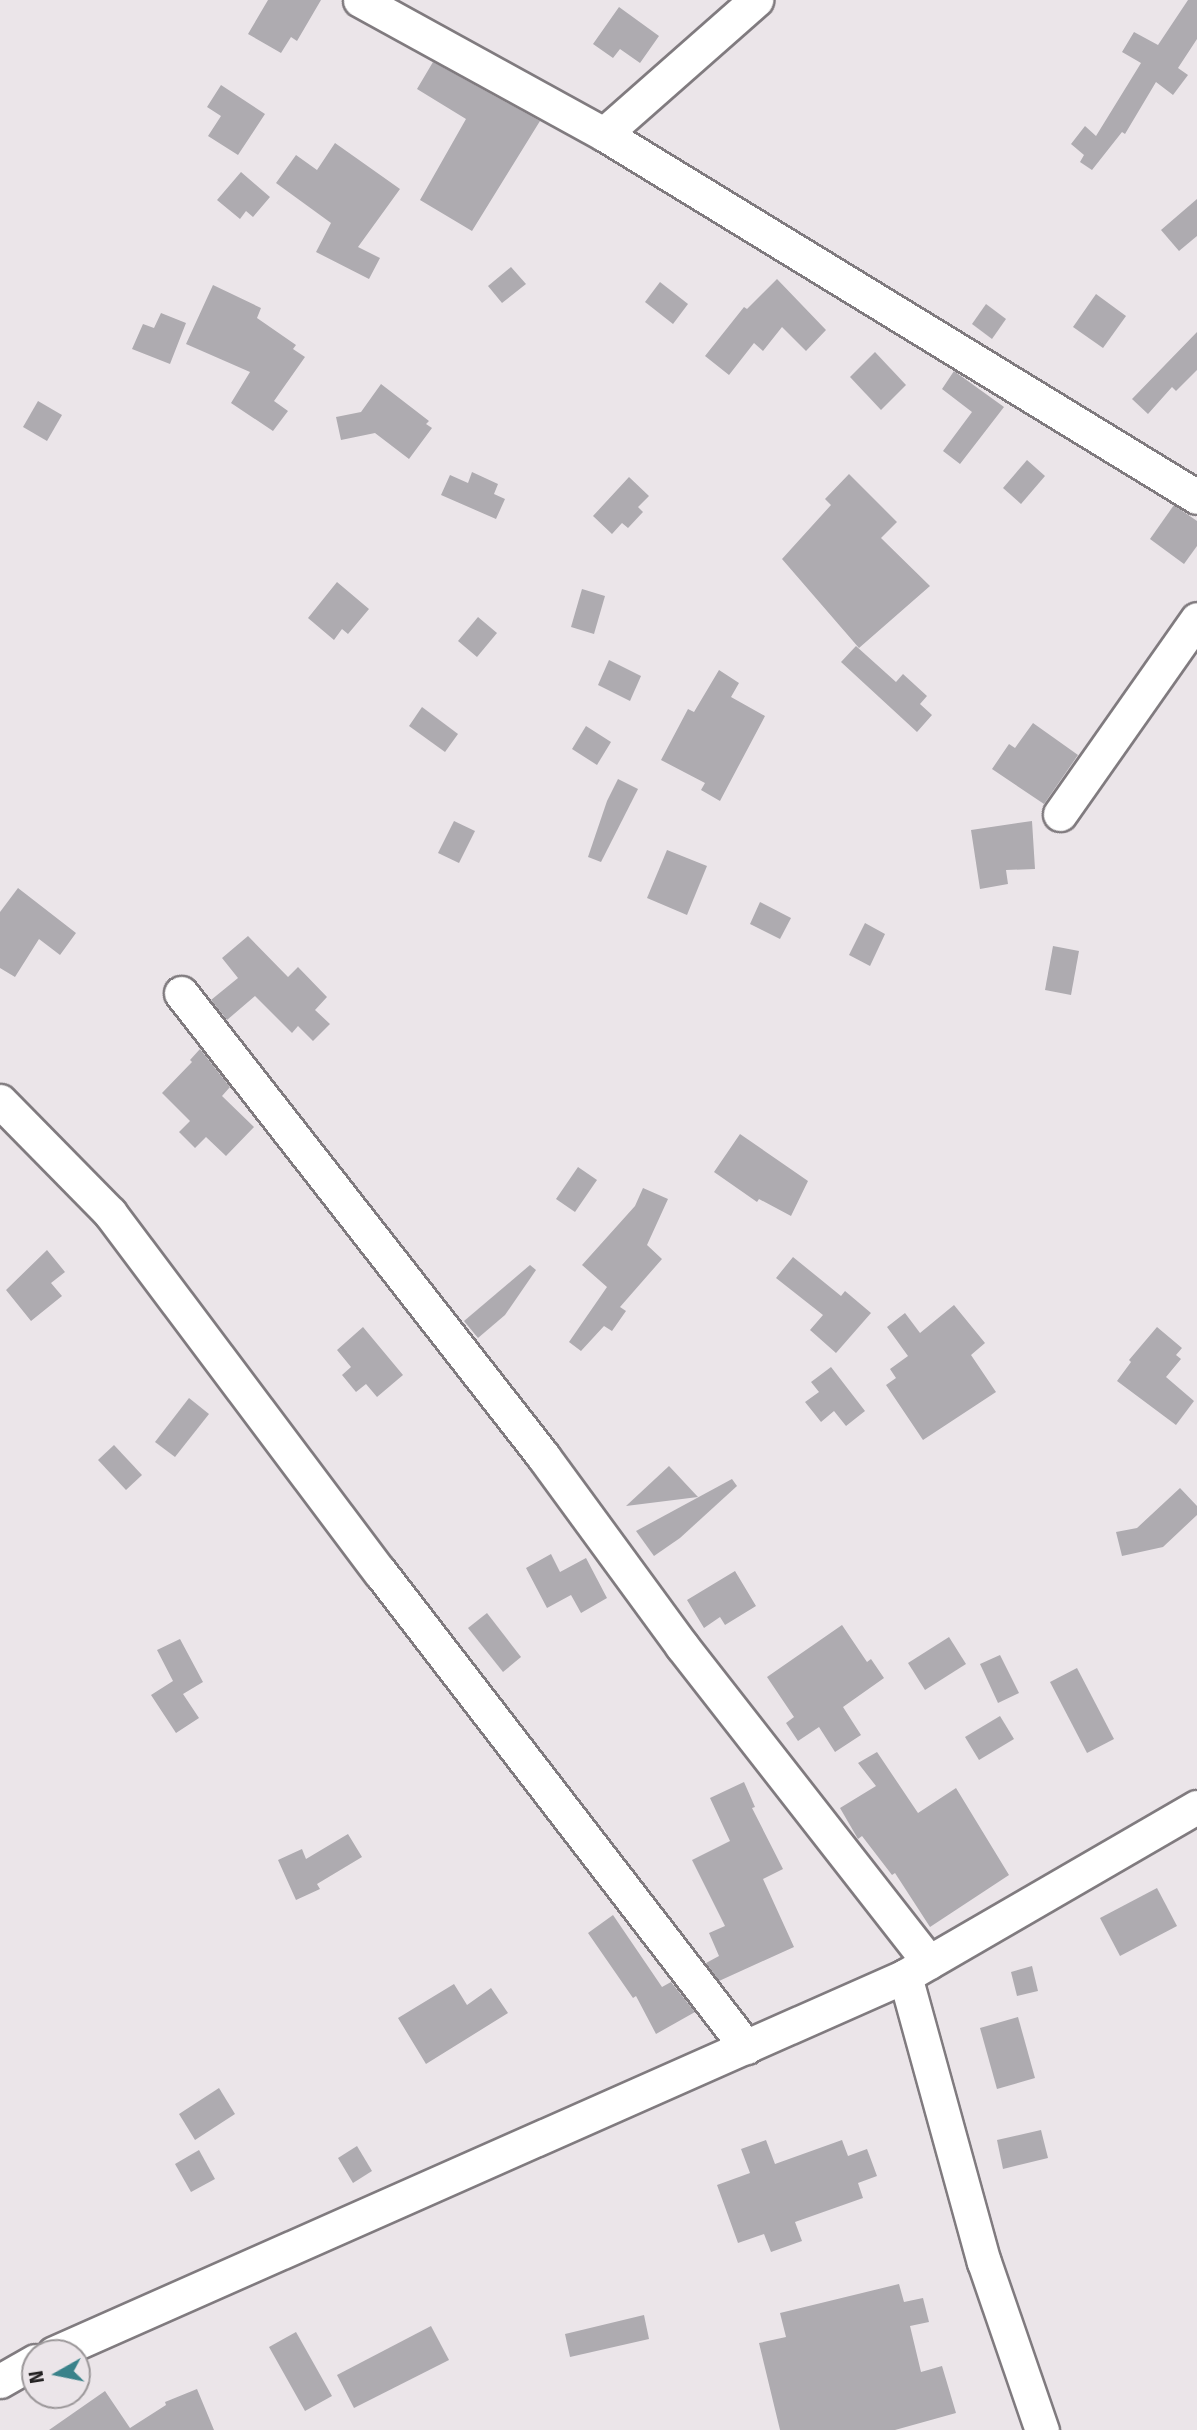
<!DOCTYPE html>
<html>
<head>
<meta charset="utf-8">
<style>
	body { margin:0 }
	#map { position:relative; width:1197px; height:2430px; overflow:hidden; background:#ebe5e9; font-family:"Fira Sans",sans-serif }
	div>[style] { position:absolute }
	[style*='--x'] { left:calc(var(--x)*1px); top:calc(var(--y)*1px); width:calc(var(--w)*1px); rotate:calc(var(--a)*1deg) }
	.building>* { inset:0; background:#aeabb0 }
	.roads { filter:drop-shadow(2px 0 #807b7f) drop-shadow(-2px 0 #807b7f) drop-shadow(0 2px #807b7f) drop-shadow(0 -2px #807b7f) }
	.minor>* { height:33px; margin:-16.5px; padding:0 16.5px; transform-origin:16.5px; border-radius:16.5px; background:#fff }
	span { translate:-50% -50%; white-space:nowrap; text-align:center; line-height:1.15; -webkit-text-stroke:7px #ebe5e9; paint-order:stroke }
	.north { position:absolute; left:21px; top:2339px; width:70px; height:70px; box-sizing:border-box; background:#ebe5e9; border:2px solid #9b9799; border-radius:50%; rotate:261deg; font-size:19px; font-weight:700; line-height:28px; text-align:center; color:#232122 }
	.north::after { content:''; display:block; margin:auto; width:24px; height:32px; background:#3a828a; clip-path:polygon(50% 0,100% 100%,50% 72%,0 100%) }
</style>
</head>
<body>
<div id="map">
	<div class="building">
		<div style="clip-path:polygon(268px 0,321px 0,297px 41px,291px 37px,281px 53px,248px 34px)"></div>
		<div style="clip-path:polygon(1188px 0,1197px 0,1197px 39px,1178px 68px,1188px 75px,1173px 95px,1156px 82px,1125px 134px,1122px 132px,1092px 170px,1080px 162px,1084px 155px,1071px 144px,1085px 126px,1096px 136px,1141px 63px,1122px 52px,1134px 32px,1158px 45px)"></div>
		<div style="clip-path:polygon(619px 7px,659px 36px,640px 63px,620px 49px,613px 58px,593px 44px)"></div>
		<div style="clip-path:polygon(433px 62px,540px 121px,472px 231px,420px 200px,466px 119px,417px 89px)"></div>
		<div style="clip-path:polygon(221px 85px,265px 114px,238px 155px,208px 136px,221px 116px,207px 107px)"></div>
		<div style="clip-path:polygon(335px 143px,400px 189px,358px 247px,380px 258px,369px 279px,316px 252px,331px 223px,276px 183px,296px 155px,317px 170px)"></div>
		<div style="clip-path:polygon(241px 172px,270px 197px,253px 217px,246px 211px,240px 219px,217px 200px)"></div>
		<div style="clip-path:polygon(1197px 199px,1197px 236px,1179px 251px,1161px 230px)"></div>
		<div style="clip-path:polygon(511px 267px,526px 284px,502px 303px,488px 286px)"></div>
		<div style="clip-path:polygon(777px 279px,826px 330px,806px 351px,782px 327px,763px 351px,754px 343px,729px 375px,705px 356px,744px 307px,747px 309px)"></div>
		<div style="clip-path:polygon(660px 282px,688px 304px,673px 324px,645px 302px)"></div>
		<div style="clip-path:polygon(213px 285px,261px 308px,257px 318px,296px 345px,293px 349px,305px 357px,274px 401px,288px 411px,273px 431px,231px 403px,250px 372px,186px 344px)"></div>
		<div style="clip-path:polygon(1096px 294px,1126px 316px,1103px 348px,1073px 327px)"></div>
		<div style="clip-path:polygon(986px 304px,1006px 319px,992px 339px,972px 324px)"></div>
		<div style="clip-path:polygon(161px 313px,186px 323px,170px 364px,132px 349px,143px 324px,154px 328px)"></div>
		<div style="clip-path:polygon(1197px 332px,1197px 370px,1176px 391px,1172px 387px,1148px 414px,1132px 399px)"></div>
		<div style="clip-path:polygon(875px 352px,906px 385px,881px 410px,850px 377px)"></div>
		<div style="clip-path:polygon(954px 371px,1004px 407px,960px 464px,943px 451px,972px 412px,942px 389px)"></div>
		<div style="clip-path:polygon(381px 384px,429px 421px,426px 424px,432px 428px,409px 459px,375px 433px,341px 440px,336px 417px,361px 412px)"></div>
		<div style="clip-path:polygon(38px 401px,62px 415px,47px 441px,23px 427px)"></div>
		<div style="clip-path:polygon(1027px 460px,1045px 476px,1021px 504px,1003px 488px)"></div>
		<div style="clip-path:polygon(472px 472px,498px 484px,494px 494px,505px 499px,496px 519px,441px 495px,450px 475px,468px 483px)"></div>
		<div style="clip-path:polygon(849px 474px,897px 522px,881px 538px,930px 586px,859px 648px,782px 559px,831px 505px,825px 499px)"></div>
		<div style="clip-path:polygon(629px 477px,649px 496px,638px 507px,643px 512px,628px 528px,622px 523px,612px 534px,593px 516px)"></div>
		<div style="clip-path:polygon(1174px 505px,1197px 521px,1197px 546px,1184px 564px,1150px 539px)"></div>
		<div style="clip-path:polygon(337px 582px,369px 609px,348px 634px,342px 629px,334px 640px,308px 618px)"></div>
		<div style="clip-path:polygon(582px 589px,605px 596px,594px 634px,571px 627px)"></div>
		<div style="clip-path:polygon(478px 617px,497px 633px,477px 657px,458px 641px)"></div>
		<div style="clip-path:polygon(856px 646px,896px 682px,903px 674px,927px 696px,920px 704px,932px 715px,917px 732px,841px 662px)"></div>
		<div style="clip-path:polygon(609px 660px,641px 676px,630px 701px,598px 685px)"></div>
		<div style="clip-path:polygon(719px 670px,739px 683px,731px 697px,765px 716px,720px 801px,701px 790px,705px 783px,661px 760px,688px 709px,694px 712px)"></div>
		<div style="clip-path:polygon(422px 707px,458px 734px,445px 752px,409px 726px)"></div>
		<div style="clip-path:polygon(1033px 723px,1078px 755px,1044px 804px,992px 769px,1009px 744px,1015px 748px)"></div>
		<div style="clip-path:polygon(586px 726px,611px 742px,597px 765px,572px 749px)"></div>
		<div style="clip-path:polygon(618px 779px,638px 789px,601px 862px,588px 857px,607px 801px)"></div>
		<div style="clip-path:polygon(454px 821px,475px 831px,459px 863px,438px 853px)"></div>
		<div style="clip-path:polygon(1032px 821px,1035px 869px,1006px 870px,1008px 884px,980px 889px,971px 830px)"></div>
		<div style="clip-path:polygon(667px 850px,707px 866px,687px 915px,647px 898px)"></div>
		<div style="clip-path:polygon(18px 888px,76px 933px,60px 955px,39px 939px,15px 977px,0 968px,0 912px)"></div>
		<div style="clip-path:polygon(760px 902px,791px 918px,780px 939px,750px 924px)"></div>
		<div style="clip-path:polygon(865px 923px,885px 934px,870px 966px,849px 955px)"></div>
		<div style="clip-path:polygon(248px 936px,288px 977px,298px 967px,327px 997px,315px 1010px,330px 1024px,313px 1041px,298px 1026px,292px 1033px,255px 996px,227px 1020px,211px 1000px,238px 978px,222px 958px)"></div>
		<div style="clip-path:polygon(1053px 946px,1079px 951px,1071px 995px,1045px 990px)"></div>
		<div style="clip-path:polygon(200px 1049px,230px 1087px,222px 1096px,254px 1127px,226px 1156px,206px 1137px,195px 1148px,179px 1132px,190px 1121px,162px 1093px,192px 1062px,190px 1060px)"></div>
		<div style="clip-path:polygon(740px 1134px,808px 1181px,791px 1216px,759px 1199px,757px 1202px,714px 1172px)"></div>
		<div style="clip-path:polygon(578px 1167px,597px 1180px,575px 1212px,556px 1199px)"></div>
		<div style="clip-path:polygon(643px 1188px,668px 1199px,647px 1245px,662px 1259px,620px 1307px,626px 1311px,612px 1331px,604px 1326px,581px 1351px,569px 1342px,607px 1287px,582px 1265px,635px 1206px)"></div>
		<div style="clip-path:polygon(47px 1250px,65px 1272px,51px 1283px,62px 1296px,31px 1321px,6px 1290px)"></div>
		<div style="clip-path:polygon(793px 1257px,841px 1296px,845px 1291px,871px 1313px,836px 1353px,810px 1330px,823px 1315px,776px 1278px)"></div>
		<div style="clip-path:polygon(530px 1265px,536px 1270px,505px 1315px,478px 1338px,464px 1321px)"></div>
		<div style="clip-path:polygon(954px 1305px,985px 1343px,971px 1355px,996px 1392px,923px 1440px,886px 1385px,896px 1378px,890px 1369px,908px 1356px,887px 1327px,905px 1313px,920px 1333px)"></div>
		<div style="clip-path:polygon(363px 1327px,403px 1375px,377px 1397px,366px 1384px,356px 1392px,342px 1375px,351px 1367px,337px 1350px)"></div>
		<div style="clip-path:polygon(1157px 1327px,1182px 1348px,1176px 1355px,1181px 1359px,1166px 1377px,1194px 1401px,1176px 1425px,1117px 1381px,1131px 1362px,1129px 1360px)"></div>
		<div style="clip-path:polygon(831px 1367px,865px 1411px,846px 1426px,834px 1411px,821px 1422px,805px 1402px,819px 1392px,811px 1382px)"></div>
		<div style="clip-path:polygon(189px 1398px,209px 1414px,175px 1457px,155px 1442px)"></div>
		<div style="clip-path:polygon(114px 1445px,142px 1475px,126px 1490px,98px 1460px)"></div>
		<div style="clip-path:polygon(669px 1466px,698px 1497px,626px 1506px)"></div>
		<div style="clip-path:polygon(732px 1479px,737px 1486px,680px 1538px,654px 1556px,636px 1531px)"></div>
		<div style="clip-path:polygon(1180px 1488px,1197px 1506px,1197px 1515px,1163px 1547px,1122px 1556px,1116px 1532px,1137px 1528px)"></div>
		<div style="clip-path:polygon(551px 1554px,560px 1572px,586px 1558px,607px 1598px,581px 1613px,571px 1595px,547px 1608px,526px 1568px)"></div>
		<div style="clip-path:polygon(735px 1571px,756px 1606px,725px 1625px,720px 1617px,704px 1628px,687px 1600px)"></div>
		<div style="clip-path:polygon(487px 1613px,521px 1657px,503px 1672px,468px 1628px)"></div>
		<div style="clip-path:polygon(842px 1625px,867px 1662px,871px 1659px,884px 1678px,843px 1707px,861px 1735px,835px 1752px,819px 1727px,798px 1741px,786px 1723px,794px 1717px,767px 1677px)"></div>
		<div style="clip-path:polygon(949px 1637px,966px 1664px,925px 1690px,908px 1663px)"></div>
		<div style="clip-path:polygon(180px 1639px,203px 1682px,183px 1694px,199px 1718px,176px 1733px,151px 1695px,173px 1681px,157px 1650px)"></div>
		<div style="clip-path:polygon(1000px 1655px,1019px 1693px,998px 1703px,980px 1664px)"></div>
		<div style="clip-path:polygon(1077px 1668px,1114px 1739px,1087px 1753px,1050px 1682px)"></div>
		<div style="clip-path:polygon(1000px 1716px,1014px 1739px,979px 1760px,965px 1737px)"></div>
		<div style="clip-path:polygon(877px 1752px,918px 1813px,956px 1788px,1009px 1875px,930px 1927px,895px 1873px,892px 1875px,862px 1836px,858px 1839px,840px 1808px,876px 1786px,858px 1763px)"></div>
		<div style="clip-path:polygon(744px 1782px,755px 1807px,752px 1808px,783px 1869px,763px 1879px,794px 1947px,719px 1981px,706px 1963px,719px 1956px,709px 1933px,725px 1926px,692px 1860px,730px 1841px,710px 1798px)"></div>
		<div style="clip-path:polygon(348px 1834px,362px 1857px,317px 1884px,320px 1889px,296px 1900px,278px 1860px,302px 1849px,306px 1859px)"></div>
		<div style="clip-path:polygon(1157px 1888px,1177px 1926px,1120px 1956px,1100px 1918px)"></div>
		<div style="clip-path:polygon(613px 1915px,662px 1987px,671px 1982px,695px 2012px,656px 2034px,636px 1996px,633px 1998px,588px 1933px)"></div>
		<div style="clip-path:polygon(1032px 1966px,1038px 1991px,1017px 1996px,1011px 1972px)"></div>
		<div style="clip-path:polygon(454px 1984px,467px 2005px,491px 1988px,508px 2013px,426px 2064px,398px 2018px)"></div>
		<div style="clip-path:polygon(1018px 2017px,1035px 2078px,997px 2089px,980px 2028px)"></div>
		<div style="clip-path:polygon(219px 2088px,235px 2114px,195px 2140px,179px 2114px)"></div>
		<div style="clip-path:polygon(1041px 2130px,1048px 2158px,1003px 2169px,997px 2140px)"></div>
		<div style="clip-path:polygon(766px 2140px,775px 2164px,842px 2140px,848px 2156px,867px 2149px,877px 2176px,858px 2183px,863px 2198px,795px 2222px,802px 2241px,771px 2252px,764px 2234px,738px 2243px,717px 2185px,750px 2173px,741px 2149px)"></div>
		<div style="clip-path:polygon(357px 2146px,372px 2171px,353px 2183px,338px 2158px)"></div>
		<div style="clip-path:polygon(199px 2150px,215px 2179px,191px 2192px,175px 2164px)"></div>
		<div style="clip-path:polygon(899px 2284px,904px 2302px,923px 2298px,929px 2322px,910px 2326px,921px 2372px,942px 2366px,956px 2413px,895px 2430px,780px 2430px,759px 2343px,786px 2337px,780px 2313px)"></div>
		<div style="clip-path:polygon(644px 2315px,649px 2339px,570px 2357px,565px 2334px)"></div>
		<div style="clip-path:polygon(431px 2326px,449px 2360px,354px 2408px,337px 2375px)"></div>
		<div style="clip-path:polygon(296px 2332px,332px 2396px,305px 2411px,269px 2347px)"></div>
		<div style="clip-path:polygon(197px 2389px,214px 2430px,49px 2430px,105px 2391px,130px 2428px,166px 2405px,165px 2402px)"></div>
	</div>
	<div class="roads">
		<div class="minor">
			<div style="--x:360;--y:0;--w:278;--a:28.8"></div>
			<div style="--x:604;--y:134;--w:695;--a:31.47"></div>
			<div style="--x:604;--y:134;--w:203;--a:-41.4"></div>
			<div style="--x:1060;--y:814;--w:238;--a:-54.9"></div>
			<div style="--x:181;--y:993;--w:588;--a:51.98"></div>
			<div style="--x:543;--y:1456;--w:235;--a:53.8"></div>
			<div style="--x:682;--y:1646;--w:401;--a:52"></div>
			<div style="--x:0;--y:1101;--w:157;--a:45.5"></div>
			<div style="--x:110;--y:1213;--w:449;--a:53.1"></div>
			<div style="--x:380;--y:1572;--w:600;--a:52.38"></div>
			<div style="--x:905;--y:1976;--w:297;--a:74.6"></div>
			<div style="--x:984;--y:2262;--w:178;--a:71"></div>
			<div style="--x:54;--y:2353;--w:931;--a:-23.89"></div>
			<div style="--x:905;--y:1976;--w:337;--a:-30.1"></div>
			<div style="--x:0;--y:2381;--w:40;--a:-29.7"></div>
		</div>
	</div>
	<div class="north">N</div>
</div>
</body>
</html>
